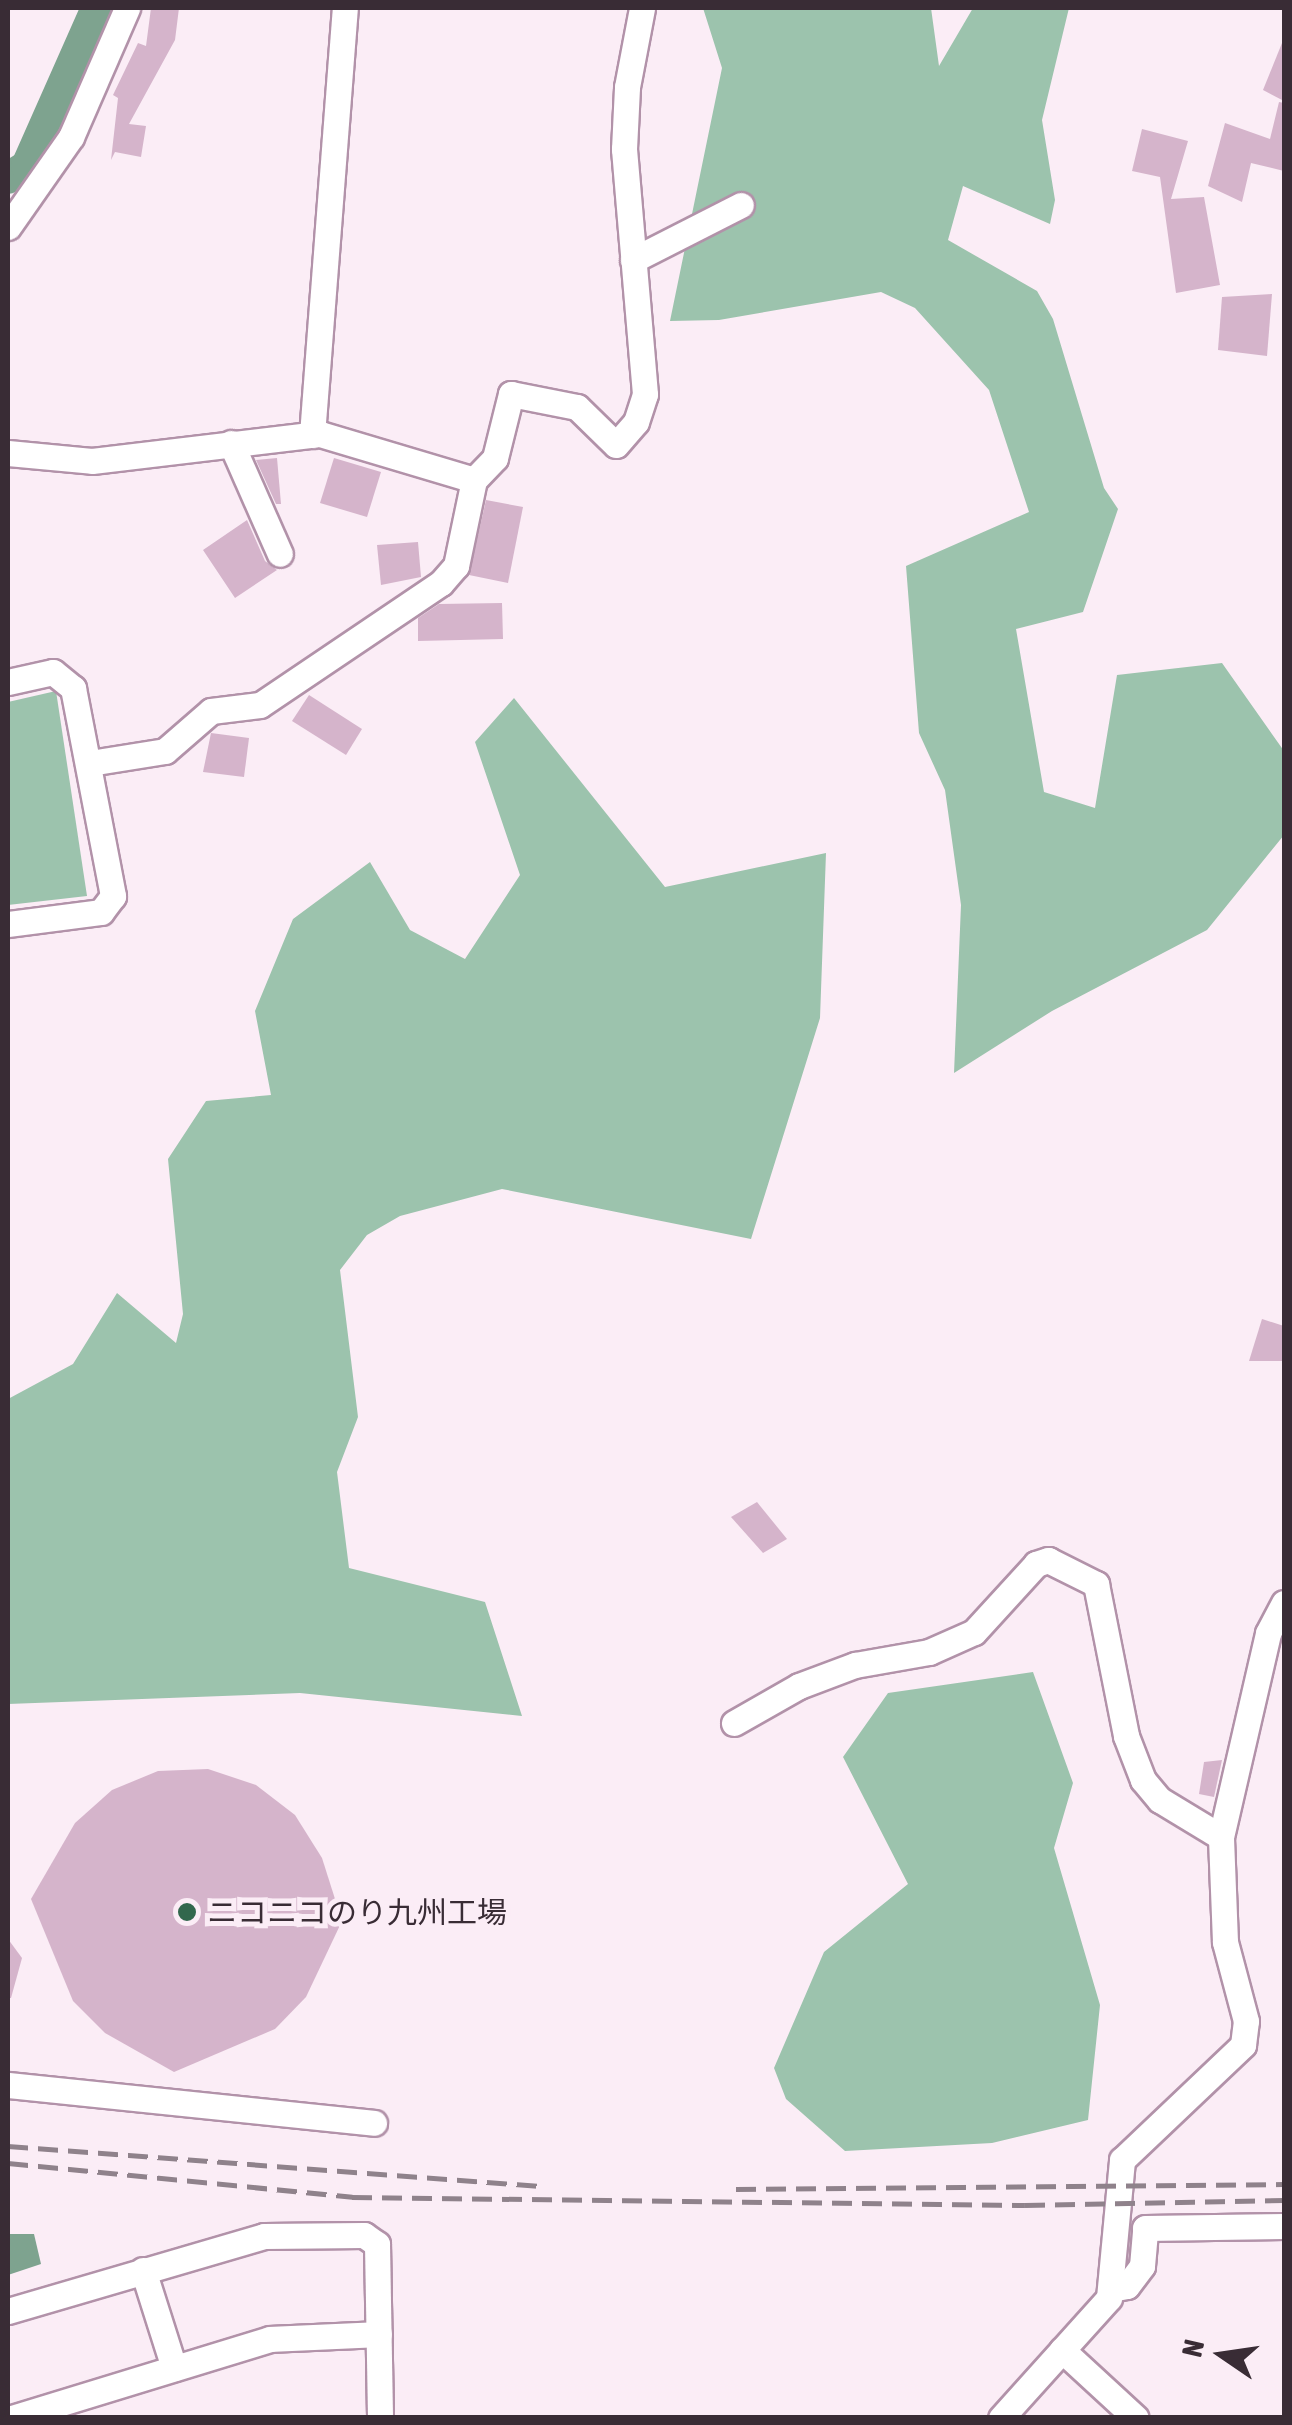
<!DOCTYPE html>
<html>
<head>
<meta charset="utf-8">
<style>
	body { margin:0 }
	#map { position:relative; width:1292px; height:2425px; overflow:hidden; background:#fbedf6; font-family:"Asap Condensed","Noto Sans JP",sans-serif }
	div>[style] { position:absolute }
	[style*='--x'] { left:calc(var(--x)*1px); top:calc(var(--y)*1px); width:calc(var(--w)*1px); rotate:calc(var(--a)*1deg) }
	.forest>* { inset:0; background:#9cc3ad }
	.water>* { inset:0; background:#7ea38f }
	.river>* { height:32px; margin:-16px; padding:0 16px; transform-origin:16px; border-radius:16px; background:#7ea38f }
	.building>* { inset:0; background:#d5b4cb }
	.roads { filter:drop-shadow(2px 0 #b292a9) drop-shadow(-2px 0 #b292a9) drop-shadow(0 2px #b292a9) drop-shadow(0 -2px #b292a9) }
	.minor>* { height:25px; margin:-12.5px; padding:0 12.5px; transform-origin:12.5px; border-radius:12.5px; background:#fff }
	.rail>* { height:5px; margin-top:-2.5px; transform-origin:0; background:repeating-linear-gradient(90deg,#8f828b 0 20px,transparent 0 30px) }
	.dots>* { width:28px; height:28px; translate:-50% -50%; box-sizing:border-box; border:5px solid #fbedf6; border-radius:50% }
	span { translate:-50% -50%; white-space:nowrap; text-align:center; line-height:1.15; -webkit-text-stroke:10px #fbedf6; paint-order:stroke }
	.poi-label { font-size:30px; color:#392c35 }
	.left { translate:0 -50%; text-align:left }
	.frame { position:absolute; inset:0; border:10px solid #392c35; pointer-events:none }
	.north { position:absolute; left:1172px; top:2305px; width:100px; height:100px; -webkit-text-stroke:8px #fbedf6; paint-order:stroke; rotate:283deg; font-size:28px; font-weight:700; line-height:40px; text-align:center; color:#392c35 }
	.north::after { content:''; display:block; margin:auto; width:35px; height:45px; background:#392c35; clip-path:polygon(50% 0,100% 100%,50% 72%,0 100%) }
</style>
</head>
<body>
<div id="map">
	<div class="forest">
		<div style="clip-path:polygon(703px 8px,931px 8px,939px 66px,973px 8px,1069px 8px,1042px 120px,1055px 200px,1050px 224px,963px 186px,948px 240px,1037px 291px,1053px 319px,1104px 488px,1118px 509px,1083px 612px,1016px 629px,1044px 792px,1095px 808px,1117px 675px,1222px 663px,1284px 751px,1284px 835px,1207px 930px,1052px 1011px,954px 1073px,961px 905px,945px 790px,919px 733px,906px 566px,1029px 512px,989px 390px,915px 308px,881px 292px,719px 320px,670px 321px,722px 68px)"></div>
		<div style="clip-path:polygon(56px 691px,87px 896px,8px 905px,8px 702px)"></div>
		<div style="clip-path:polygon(514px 698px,665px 887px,826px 853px,820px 1018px,751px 1239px,502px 1189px,400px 1216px,367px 1235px,340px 1270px,358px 1417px,337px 1472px,349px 1568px,485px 1602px,522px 1716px,300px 1693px,8px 1704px,8px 1399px,73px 1364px,117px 1293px,176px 1343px,183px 1314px,168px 1159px,206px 1101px,271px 1095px,255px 1011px,293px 919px,370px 862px,410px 930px,465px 959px,520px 875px,475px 742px)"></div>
		<div style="clip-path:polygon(1033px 1672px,1073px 1783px,1054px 1848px,1100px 2005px,1088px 2120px,992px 2143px,845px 2151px,786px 2099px,774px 2068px,824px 1952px,908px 1884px,843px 1757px,888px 1693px)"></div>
	</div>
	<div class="water">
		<div style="clip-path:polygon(8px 2234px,34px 2234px,41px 2264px,8px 2275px)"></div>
	</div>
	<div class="river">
		<div style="--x:8;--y:178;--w:22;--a:-32"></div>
		<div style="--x:27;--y:166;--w:173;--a:-66.1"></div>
	</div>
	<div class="building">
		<div style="clip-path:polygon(151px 8px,179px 8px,175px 40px,129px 124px,146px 126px,141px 157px,115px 152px,111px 160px,118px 98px,113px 95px,138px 43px,146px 46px)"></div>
		<div style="clip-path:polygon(1284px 38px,1284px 101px,1263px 90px)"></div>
		<div style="clip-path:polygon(1279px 102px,1284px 103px,1284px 171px,1251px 163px,1242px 202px,1208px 186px,1225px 123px,1270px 139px)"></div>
		<div style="clip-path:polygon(1142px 129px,1188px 141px,1171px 199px,1204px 197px,1220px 285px,1176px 293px,1160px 177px,1132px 171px)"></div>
		<div style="clip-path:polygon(1272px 294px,1267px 356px,1218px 350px,1222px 297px)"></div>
		<div style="clip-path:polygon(277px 458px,281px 504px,276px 504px,256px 460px)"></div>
		<div style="clip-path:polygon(334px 458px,381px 472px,367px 517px,320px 503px)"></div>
		<div style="clip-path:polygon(486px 500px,523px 507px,508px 583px,469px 575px)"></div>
		<div style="clip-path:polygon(247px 520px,265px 561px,277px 570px,235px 598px,203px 550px)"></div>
		<div style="clip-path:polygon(418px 542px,421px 577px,381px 585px,377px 545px)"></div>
		<div style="clip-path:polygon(502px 603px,503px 639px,418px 641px,418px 618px,439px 604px)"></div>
		<div style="clip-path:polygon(309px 695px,362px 729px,346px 755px,292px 721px)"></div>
		<div style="clip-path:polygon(211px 733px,249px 738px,244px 777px,203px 772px)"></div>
		<div style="clip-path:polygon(1262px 1319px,1284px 1326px,1284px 1361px,1249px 1361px)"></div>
		<div style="clip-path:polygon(757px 1502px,787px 1539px,763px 1553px,731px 1517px)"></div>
		<div style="clip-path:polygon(1222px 1760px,1214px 1797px,1199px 1794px,1204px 1762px)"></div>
		<div style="clip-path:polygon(208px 1769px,256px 1785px,295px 1815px,322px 1858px,342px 1921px,306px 1997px,275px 2029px,174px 2072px,105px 2033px,73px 2001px,31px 1899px,75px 1823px,112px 1790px,158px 1771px)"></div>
		<div style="clip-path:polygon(8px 1939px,22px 1958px,11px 1998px,8px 1998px)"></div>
	</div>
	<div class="roads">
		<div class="minor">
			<div style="--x:8;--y:227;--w:110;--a:-55"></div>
			<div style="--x:71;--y:137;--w:141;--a:-66.5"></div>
			<div style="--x:633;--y:260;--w:121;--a:-27"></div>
			<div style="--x:312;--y:435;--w:428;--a:-85.6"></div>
			<div style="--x:231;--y:443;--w:121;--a:66.2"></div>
			<div style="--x:8;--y:453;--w:84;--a:5.4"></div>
			<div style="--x:92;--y:461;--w:230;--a:-6.8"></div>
			<div style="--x:320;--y:434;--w:161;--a:16.6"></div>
			<div style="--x:8;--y:682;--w:46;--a:-12.5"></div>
			<div style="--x:53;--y:672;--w:26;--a:39"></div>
			<div style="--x:73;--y:688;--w:212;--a:79.1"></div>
			<div style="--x:113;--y:896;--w:20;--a:127"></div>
			<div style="--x:101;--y:912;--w:94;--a:172.6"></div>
			<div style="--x:90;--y:763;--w:76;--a:-9.1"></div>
			<div style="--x:165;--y:751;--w:61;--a:-41"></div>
			<div style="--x:211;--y:711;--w:49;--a:-7"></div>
			<div style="--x:260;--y:705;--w:218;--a:-34"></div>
			<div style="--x:441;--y:583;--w:23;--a:-49"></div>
			<div style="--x:456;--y:566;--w:88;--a:-78.2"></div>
			<div style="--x:474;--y:480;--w:30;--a:-46"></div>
			<div style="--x:495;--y:458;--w:66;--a:-76"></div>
			<div style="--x:511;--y:394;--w:67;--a:11.1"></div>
			<div style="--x:577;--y:407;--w:54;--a:44.3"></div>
			<div style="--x:616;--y:445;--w:30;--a:-49"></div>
			<div style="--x:636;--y:422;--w:29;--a:-72"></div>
			<div style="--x:645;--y:394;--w:246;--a:-94.9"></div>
			<div style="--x:624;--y:149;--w:62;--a:-87.2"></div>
			<div style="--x:627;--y:87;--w:80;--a:-79.2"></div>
			<div style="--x:734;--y:1723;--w:75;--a:-29.6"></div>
			<div style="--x:799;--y:1686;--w:60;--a:-20.6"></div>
			<div style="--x:855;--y:1665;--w:75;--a:-10"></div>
			<div style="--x:929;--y:1652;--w:49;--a:-24"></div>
			<div style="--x:974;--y:1632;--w:92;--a:-47.6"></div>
			<div style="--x:1036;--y:1564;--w:13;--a:-18"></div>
			<div style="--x:1048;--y:1560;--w:54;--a:26.6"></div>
			<div style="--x:1096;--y:1584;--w:155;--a:78.8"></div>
			<div style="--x:1126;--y:1736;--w:47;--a:68.9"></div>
			<div style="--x:1143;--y:1780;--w:26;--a:50"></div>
			<div style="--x:1160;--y:1800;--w:71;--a:31.2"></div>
			<div style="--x:8;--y:2085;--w:368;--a:5.9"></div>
			<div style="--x:143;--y:2270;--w:103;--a:72.4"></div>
			<div style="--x:1111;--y:2289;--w:16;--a:-11"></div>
			<div style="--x:1127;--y:2286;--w:25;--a:-53"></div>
			<div style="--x:1142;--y:2266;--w:38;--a:-85"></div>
			<div style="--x:1145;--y:2228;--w:139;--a:-0.8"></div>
			<div style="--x:8;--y:2311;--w:267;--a:-16.3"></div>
			<div style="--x:264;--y:2236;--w:100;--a:-0.6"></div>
			<div style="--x:364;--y:2235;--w:16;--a:35"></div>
			<div style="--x:377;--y:2244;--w:174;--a:89"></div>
			<div style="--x:1062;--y:2350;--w:100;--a:42.6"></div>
			<div style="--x:12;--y:2418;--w:270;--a:-17"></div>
			<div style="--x:270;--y:2339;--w:109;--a:-2.6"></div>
			<div style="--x:1001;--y:2418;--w:161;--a:-48"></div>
			<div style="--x:1109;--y:2298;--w:139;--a:-84.6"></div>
			<div style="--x:1122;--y:2160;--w:167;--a:-43.5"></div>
			<div style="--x:1243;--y:2045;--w:24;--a:-83"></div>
			<div style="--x:1246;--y:2021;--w:82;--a:-104.9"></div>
			<div style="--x:1225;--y:1942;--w:105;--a:-92.2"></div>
			<div style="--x:1221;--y:1837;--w:209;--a:-77"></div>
			<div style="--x:1268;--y:1633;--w:34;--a:-62"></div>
		</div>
	</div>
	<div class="rail">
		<div style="--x:8;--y:2146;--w:534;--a:4.29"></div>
		<div style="--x:8;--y:2163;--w:346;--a:5.6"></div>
		<div style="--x:352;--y:2197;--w:673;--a:0.68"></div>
		<div style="--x:1025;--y:2205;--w:259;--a:-1.1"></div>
		<div style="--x:736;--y:2189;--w:548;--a:-0.52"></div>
	</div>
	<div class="dots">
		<div style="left:187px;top:1912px;background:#32674d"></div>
	</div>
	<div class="poi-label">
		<span class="left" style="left:207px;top:1912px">ニコニコのり九州工場</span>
	</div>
	<div class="frame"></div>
	<div class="north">N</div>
</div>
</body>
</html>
